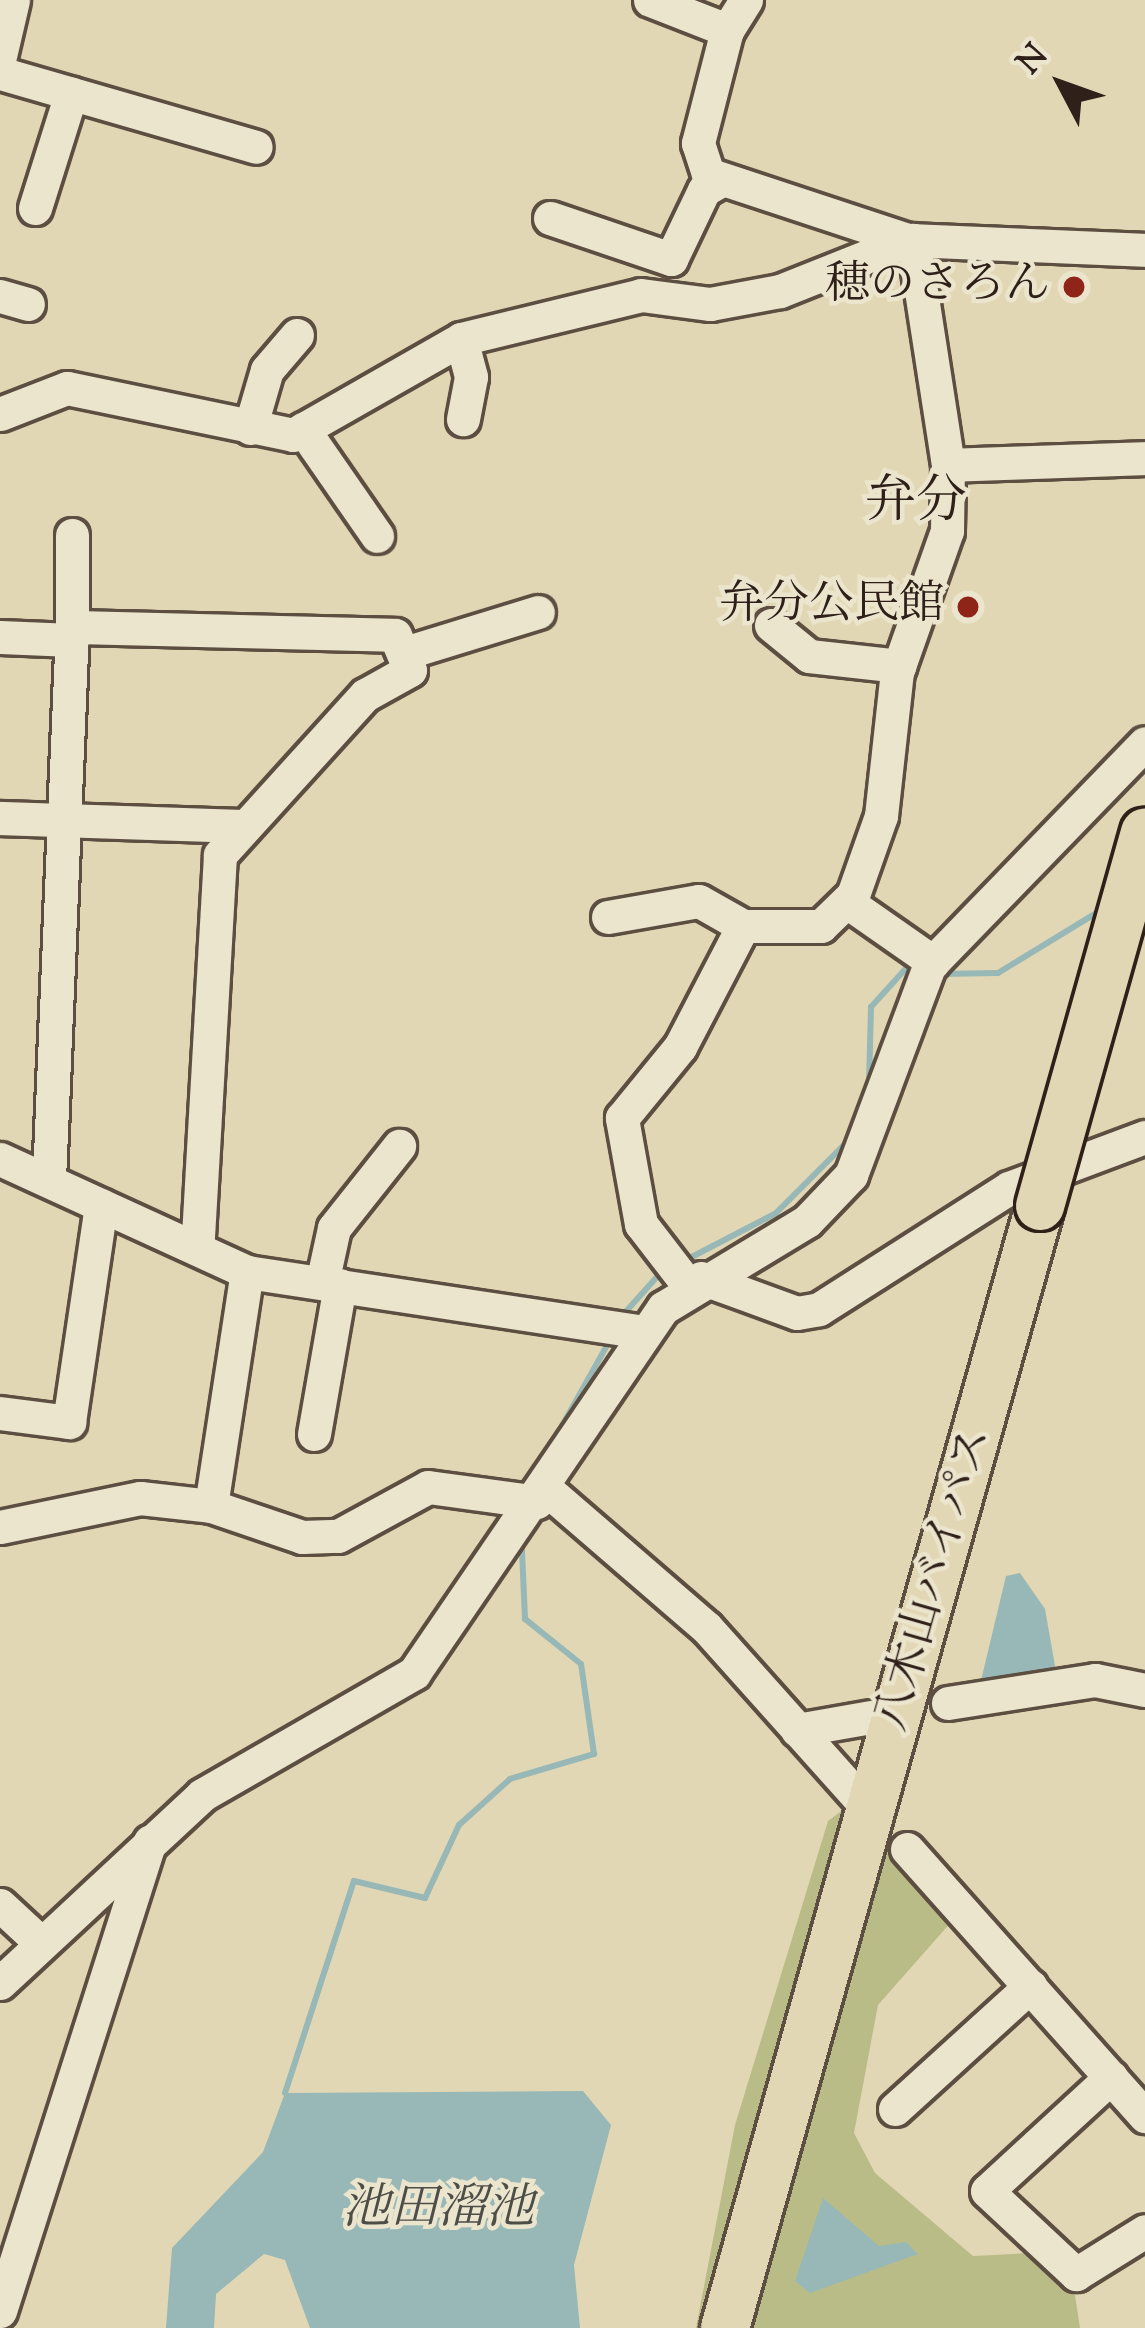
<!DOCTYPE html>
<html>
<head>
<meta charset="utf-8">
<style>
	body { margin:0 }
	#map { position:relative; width:1145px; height:2328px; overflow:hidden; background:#e2d7b4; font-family:"Sorts Mill Goudy","Noto Serif JP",serif }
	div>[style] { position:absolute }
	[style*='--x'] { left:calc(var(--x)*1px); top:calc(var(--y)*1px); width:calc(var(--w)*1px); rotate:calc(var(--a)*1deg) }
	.green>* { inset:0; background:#babc88 }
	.water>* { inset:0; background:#97b8b6 }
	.stream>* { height:6px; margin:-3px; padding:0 3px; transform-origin:3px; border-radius:3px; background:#97b8b6 }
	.roads { filter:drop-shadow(3px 0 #5c4e40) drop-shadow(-3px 0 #5c4e40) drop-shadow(0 3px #5c4e40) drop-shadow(0 -3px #5c4e40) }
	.minor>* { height:33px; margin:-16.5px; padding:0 16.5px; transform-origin:16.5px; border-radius:16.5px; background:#ece5ce }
	.highway>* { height:48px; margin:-24px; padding:0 24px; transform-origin:24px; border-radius:24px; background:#e2d7b4 }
	.bridges { filter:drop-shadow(3px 0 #2f211a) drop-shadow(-3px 0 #2f211a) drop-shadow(0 3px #2f211a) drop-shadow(0 -3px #2f211a) }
	.highway-bridge>* { height:48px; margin:-24px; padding:0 24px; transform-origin:24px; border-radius:24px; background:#e2d7b4 }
	.dots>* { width:33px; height:33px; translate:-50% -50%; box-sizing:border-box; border:6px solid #ece5ce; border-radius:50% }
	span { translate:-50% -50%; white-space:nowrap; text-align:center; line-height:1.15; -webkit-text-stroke:9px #ece5ce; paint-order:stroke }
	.poi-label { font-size:45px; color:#2f211a }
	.right { translate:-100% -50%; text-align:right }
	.street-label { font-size:45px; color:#2f211a }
	.water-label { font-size:48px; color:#4e4e49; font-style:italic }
	.quarter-label { font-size:51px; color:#2f211a }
	.north { position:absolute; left:1001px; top:24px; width:120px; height:120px; -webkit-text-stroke:9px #ece5ce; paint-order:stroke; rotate:311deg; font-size:33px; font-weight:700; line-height:48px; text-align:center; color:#2f211a }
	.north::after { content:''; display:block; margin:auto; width:42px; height:54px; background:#2f211a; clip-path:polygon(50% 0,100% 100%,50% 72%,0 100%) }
</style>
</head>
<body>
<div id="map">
	<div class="green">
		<div style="clip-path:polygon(848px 1806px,953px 1920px,878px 2005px,854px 2133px,875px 2173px,973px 2256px,1030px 2253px,1075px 2295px,1080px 2328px,696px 2328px,735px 2125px,828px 1821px)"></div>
	</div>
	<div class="water">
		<div style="clip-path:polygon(1020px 1573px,1045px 1609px,1057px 1677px,978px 1693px,1006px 1576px)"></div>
		<div style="clip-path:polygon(583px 2091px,611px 2125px,574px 2265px,580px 2328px,310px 2328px,285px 2260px,264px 2254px,216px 2294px,214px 2328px,166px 2328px,172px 2248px,263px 2152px,285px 2093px)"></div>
		<div style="clip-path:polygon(823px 2198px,879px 2246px,906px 2242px,918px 2254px,810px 2293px,795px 2281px)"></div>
	</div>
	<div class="stream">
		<div style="--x:941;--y:974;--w:57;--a:-1"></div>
		<div style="--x:998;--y:973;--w:127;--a:-31.4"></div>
		<div style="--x:869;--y:1084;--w:77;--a:-88.5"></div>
		<div style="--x:871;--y:1007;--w:58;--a:-47.8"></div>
		<div style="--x:682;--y:1262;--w:106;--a:-27.5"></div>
		<div style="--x:776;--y:1213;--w:102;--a:-45"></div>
		<div style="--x:621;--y:1317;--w:64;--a:-48.1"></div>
		<div style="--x:558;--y:1433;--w:107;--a:-60.8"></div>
		<div style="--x:285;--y:2093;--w:223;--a:-72"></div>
		<div style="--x:354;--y:1881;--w:73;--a:13.5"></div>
		<div style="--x:425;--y:1898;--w:81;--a:-65"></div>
		<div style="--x:459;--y:1825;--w:69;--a:-42"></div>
		<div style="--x:510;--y:1779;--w:88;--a:-16.6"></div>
		<div style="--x:594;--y:1754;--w:91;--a:-98.2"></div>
		<div style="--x:581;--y:1664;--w:72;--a:-141.2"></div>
		<div style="--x:525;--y:1619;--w:70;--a:-92.5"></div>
	</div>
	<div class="roads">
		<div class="minor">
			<div style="--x:650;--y:0;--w:83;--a:21.3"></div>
			<div style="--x:746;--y:0;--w:36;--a:122"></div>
			<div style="--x:727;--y:30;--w:117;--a:104.4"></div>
			<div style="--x:698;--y:143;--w:33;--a:72"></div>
			<div style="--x:708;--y:174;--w:211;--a:18.3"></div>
			<div style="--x:908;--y:240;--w:237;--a:2.4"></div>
			<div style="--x:0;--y:56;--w:57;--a:-76.9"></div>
			<div style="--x:0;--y:73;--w:266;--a:16.1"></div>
			<div style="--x:35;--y:208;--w:120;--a:-72.5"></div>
			<div style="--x:550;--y:218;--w:128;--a:18.7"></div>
			<div style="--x:671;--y:259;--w:76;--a:-64.4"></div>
			<div style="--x:704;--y:190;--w:20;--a:-30"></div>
			<div style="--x:0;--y:296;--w:29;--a:16"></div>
			<div style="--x:461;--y:339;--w:39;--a:75"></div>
			<div style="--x:471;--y:377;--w:43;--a:100.8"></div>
			<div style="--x:0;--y:414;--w:72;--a:-21.2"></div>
			<div style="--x:67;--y:388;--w:231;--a:11.7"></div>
			<div style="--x:293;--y:435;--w:193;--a:-29.7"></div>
			<div style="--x:461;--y:339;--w:185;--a:-13.7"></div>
			<div style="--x:641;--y:295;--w:70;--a:7.4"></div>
			<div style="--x:710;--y:304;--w:71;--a:-10.5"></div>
			<div style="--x:780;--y:291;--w:138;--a:-21.7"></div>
			<div style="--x:250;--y:428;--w:60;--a:-73.7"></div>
			<div style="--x:267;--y:370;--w:46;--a:-49.4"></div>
			<div style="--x:303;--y:429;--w:130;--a:55.3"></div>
			<div style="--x:948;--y:465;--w:197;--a:-2"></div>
			<div style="--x:771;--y:625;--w:49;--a:39.2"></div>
			<div style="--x:809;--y:656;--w:91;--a:6.3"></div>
			<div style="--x:72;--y:627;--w:92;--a:-90"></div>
			<div style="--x:0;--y:637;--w:72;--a:2.4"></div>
			<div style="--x:405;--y:653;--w:139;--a:-17.1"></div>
			<div style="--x:0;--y:818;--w:241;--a:1.9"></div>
			<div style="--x:847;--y:902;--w:105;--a:34.9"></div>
			<div style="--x:608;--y:917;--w:92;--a:-10"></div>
			<div style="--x:699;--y:901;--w:51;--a:29.6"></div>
			<div style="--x:0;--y:1159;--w:272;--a:24.6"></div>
			<div style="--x:247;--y:1272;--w:402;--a:8.6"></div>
			<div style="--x:49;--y:1179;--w:552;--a:-87.61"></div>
			<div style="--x:72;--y:627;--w:323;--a:1.4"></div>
			<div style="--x:395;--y:635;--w:38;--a:67"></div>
			<div style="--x:410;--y:670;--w:51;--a:150.9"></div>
			<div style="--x:365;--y:695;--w:216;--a:132.2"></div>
			<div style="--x:220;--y:855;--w:394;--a:93.3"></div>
			<div style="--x:701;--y:1278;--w:102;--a:20"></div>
			<div style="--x:797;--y:1313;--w:22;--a:-10"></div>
			<div style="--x:819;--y:1309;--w:225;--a:-32.5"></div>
			<div style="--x:1009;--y:1188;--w:145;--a:-20.6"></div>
			<div style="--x:322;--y:1283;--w:56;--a:-77.7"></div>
			<div style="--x:334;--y:1228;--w:105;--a:-51.6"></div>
			<div style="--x:688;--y:1285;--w:77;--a:-127.6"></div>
			<div style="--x:641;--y:1224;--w:108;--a:-100.2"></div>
			<div style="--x:622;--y:1118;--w:92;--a:-50.8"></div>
			<div style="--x:680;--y:1047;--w:136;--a:-62.5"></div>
			<div style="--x:743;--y:926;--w:78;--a:0"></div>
			<div style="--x:821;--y:926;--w:45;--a:-44.1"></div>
			<div style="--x:853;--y:895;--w:84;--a:-70.5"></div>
			<div style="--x:881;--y:816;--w:145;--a:-83.7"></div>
			<div style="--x:897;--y:672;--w:150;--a:-70.5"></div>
			<div style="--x:947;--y:531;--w:66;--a:-89.1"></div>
			<div style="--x:948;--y:465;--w:228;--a:-98.8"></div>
			<div style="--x:0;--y:1413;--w:70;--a:7.4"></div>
			<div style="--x:69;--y:1422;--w:219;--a:-81.6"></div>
			<div style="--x:314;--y:1434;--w:151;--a:-80.1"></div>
			<div style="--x:546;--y:1489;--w:211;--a:40.8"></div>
			<div style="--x:706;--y:1627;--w:228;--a:48.2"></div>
			<div style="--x:211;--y:1506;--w:96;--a:18.8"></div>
			<div style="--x:302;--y:1537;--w:36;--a:-2"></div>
			<div style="--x:338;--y:1536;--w:102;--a:-28.6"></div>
			<div style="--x:428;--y:1487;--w:110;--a:7.8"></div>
			<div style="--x:0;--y:1527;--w:143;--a:-11.7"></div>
			<div style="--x:140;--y:1498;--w:71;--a:6.4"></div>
			<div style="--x:211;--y:1506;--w:237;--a:-81.3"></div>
			<div style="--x:948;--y:1703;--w:149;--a:-8.9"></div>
			<div style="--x:1095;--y:1680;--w:51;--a:11.3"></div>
			<div style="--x:797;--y:1730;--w:75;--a:-10"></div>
			<div style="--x:907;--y:1849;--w:358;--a:48.3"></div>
			<div style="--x:0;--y:1905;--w:56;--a:42.8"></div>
			<div style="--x:0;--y:1983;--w:276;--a:-42.9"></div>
			<div style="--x:202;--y:1795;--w:245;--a:-29.9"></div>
			<div style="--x:414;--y:1673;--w:442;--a:-55.7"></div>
			<div style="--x:663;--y:1308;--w:168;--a:-31.1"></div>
			<div style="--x:807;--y:1221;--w:64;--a:-46.3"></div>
			<div style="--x:851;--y:1175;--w:223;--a:-69.5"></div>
			<div style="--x:929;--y:966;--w:310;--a:-45.9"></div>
			<div style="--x:1111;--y:2077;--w:168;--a:137.4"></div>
			<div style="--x:987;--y:2191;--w:122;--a:43"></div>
			<div style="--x:1076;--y:2274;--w:81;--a:-31.9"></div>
			<div style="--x:895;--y:2109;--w:183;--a:-42.3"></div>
			<div style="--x:0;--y:2311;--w:493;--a:-72.3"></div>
		</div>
		<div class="highway">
			<div style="--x:725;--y:2328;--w:1165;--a:-74.32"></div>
		</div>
	</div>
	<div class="bridges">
		<div class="highway-bridge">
			<div style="--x:1040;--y:1206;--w:388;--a:-74.3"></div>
		</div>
	</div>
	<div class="dots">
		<div style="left:1074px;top:287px;background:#8f2418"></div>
		<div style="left:968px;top:607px;background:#8f2418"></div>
	</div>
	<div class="poi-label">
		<span class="right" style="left:1050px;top:287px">穂のさろん</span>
		<span class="right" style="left:944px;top:607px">弁分公民館</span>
	</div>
	<div class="street-label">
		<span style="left:936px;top:1580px;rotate:-74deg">八木山バイパス</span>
	</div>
	<div class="water-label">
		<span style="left:438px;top:2211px">池田溜池</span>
	</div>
	<div class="quarter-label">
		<span style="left:916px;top:504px">弁分</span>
	</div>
	<div class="north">N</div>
</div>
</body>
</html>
